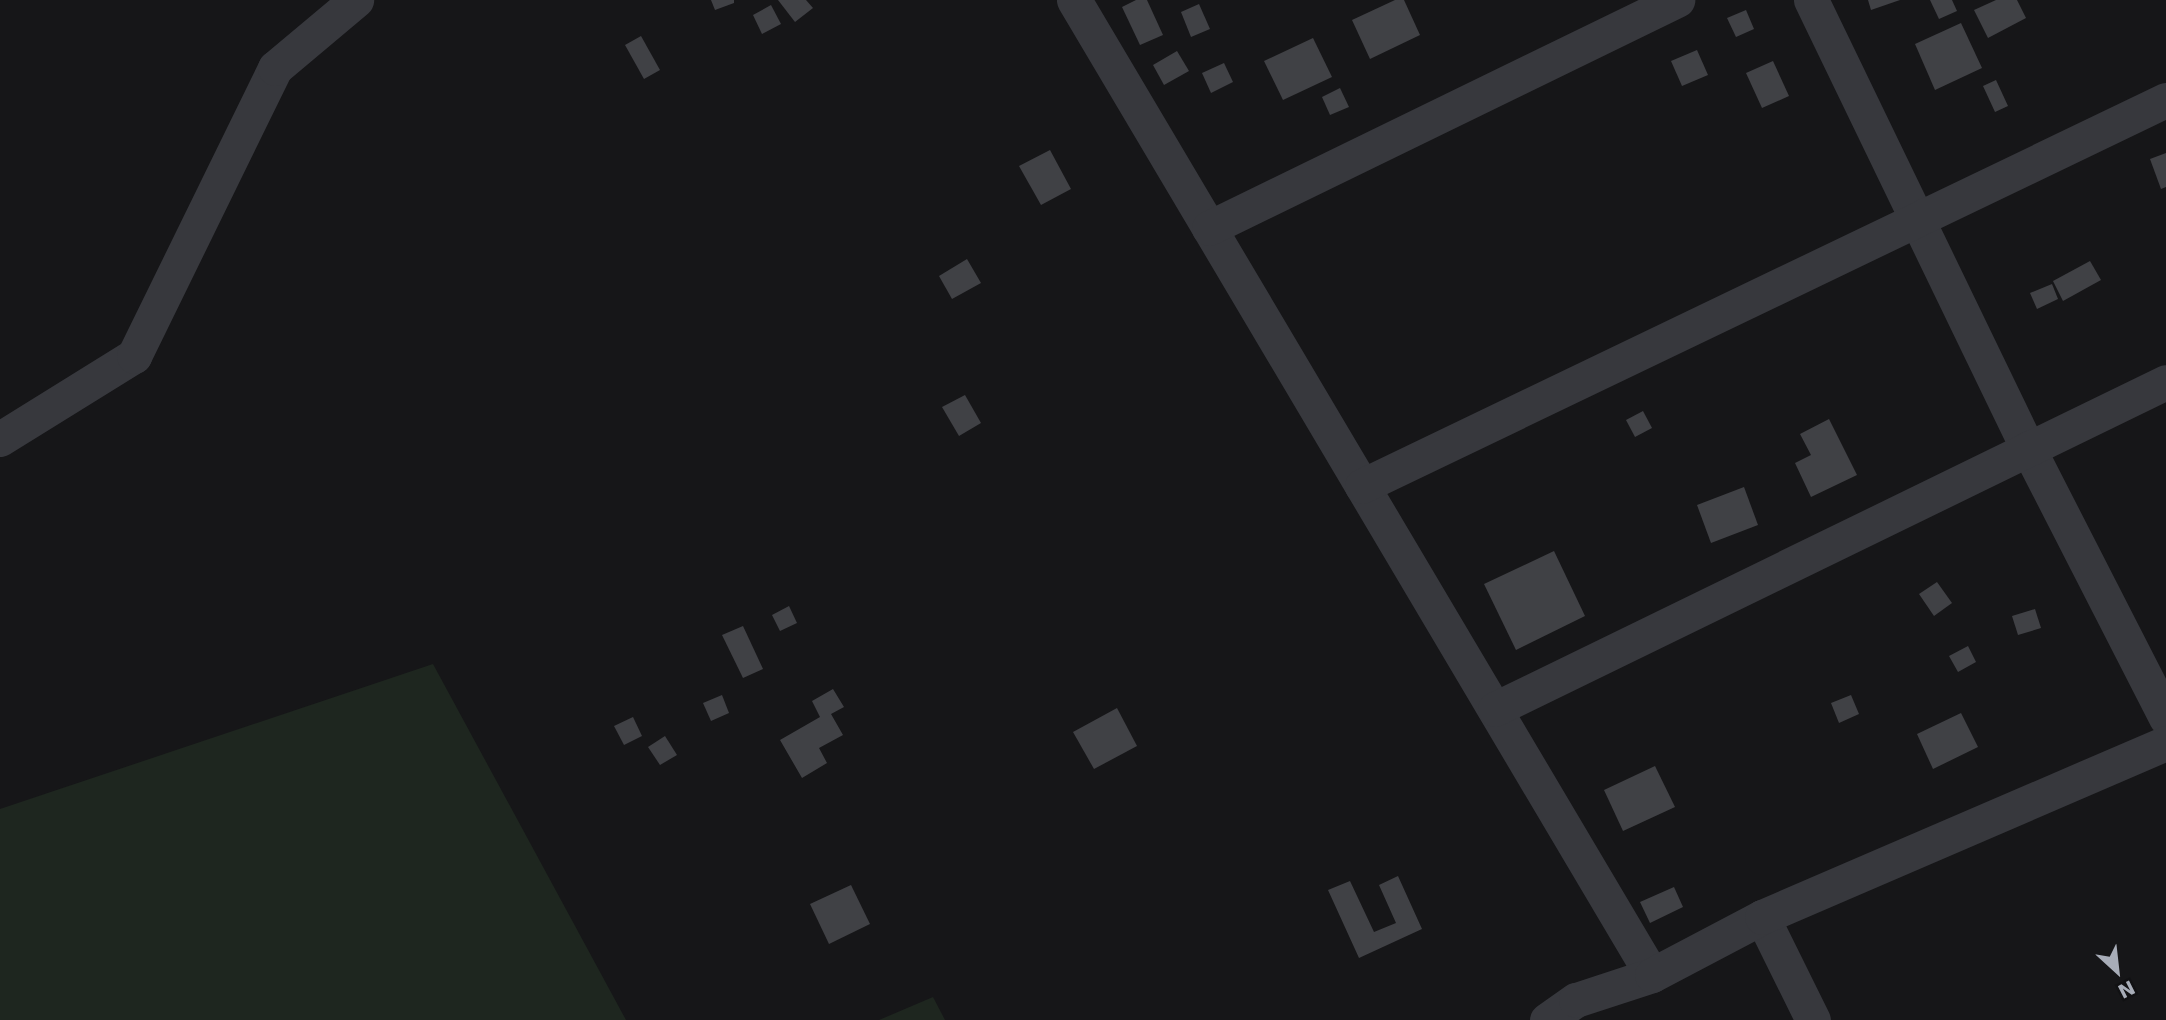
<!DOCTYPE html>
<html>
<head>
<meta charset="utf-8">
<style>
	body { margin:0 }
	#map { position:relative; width:2166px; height:1020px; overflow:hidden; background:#161618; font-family:"DejaVu Sans",sans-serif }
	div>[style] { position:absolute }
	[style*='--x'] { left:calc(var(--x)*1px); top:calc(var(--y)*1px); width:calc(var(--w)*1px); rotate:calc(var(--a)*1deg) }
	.green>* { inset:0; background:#1e261f }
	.building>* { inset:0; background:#404145 }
	.minor>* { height:35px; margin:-17.5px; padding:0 17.5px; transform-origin:17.5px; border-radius:17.5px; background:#37383d }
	span { translate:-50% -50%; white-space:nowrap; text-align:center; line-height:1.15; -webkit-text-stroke:7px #111113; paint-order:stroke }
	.north { position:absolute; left:2082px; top:936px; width:70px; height:70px; -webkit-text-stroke:5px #111113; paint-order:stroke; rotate:153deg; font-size:19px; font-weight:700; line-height:28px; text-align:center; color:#a8adb8 }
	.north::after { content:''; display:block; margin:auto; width:24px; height:32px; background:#a8adb8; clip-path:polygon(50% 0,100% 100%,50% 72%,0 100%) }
</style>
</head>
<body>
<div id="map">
	<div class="green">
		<div style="clip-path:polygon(433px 664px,626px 1020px,0 1020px,0 809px)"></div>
		<div style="clip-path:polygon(933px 997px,945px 1020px,879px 1020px)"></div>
	</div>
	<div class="building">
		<div style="clip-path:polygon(711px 0,734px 0,734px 3px,715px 10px)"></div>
		<div style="clip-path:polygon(778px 0,806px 0,813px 8px,795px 22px)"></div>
		<div style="clip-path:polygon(1136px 0,1147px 0,1163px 35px,1140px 45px,1122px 7px)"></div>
		<div style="clip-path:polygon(1395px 0,1404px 0,1420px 35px,1370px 59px,1352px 20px)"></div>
		<div style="clip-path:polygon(1868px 0,1900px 0,1871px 10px)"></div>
		<div style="clip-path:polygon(1930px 0,1952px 0,1957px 11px,1939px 19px)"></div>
		<div style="clip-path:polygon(1996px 0,2017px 0,2026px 18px,1988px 38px,1974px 10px)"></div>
		<div style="clip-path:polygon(1199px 4px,1210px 29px,1191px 37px,1181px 12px)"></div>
		<div style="clip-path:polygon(771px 5px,781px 24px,762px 34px,753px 15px)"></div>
		<div style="clip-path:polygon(1746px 10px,1754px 29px,1736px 37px,1727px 18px)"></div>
		<div style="clip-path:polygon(1961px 23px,1982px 68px,1935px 90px,1915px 44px)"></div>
		<div style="clip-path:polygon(641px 36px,660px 70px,644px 79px,625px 45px)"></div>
		<div style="clip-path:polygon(1313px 38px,1332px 77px,1283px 100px,1264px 61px)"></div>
		<div style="clip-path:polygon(1697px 50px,1708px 75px,1682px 86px,1671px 61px)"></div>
		<div style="clip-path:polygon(1177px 51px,1189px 71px,1164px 85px,1153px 65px)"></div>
		<div style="clip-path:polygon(1773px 61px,1789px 96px,1762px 108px,1746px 73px)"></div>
		<div style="clip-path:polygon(1224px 63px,1233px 82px,1211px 93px,1202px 73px)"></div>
		<div style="clip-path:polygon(1996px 80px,2008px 106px,1995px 112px,1983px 86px)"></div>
		<div style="clip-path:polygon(1340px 88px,1349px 107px,1330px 115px,1322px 97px)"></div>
		<div style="clip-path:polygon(1050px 150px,1071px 189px,1041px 205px,1019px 166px)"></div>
		<div style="clip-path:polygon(2166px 153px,2166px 187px,2161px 189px,2150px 159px)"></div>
		<div style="clip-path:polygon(967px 259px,981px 283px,952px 299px,939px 276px)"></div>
		<div style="clip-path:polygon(2090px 261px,2101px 280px,2063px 301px,2053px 281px)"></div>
		<div style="clip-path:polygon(2052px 284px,2058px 299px,2037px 309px,2030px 293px)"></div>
		<div style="clip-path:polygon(965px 395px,981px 423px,959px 436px,942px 407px)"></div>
		<div style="clip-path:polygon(1643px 411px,1652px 428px,1635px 437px,1626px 420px)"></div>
		<div style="clip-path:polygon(1829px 419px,1857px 475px,1811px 497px,1795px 463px,1811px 455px,1800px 434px)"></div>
		<div style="clip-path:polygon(1744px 487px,1758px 525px,1711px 543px,1697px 505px)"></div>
		<div style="clip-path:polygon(1554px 551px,1585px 616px,1516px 650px,1484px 584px)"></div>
		<div style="clip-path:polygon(1937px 582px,1952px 603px,1934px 616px,1919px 594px)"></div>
		<div style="clip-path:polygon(789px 606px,797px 623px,780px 631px,772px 615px)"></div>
		<div style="clip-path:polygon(2035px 609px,2041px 628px,2018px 635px,2012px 616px)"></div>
		<div style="clip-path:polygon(743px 626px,763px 669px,743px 678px,722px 635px)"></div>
		<div style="clip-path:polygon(1968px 646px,1976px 662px,1958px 672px,1949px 656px)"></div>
		<div style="clip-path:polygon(833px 689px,844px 707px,831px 714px,843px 735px,819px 748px,827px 763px,802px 778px,780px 740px,820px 717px,812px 701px)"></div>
		<div style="clip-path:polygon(722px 695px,729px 713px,711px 721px,703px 703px)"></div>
		<div style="clip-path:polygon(1851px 695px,1859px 714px,1839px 723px,1831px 703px)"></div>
		<div style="clip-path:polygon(1117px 708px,1137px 746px,1094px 769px,1073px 732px)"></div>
		<div style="clip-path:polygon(1961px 713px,1978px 747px,1933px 769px,1917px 734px)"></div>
		<div style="clip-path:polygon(633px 717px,642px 736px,624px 745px,614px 726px)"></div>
		<div style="clip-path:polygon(665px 736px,677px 755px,660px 765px,648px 747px)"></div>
		<div style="clip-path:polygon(1655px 766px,1675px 807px,1623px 831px,1604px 790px)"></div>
		<div style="clip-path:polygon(1398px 876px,1422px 929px,1359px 958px,1328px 890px,1350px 881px,1374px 932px,1396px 923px,1379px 885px)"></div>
		<div style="clip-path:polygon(851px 885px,870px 924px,829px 944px,810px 904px)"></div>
		<div style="clip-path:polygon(1674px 887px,1683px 907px,1650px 923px,1640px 902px)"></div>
	</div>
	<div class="minor">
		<div style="--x:1074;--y:0;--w:1133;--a:59.34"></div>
		<div style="--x:1811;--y:0;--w:498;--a:64.2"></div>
		<div style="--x:2028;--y:448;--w:303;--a:62.9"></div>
		<div style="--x:1209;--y:228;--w:521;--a:-25.97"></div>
		<div style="--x:0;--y:439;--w:158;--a:-31.8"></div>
		<div style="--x:134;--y:356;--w:321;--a:-63.9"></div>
		<div style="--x:275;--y:68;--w:106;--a:-40"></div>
		<div style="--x:1362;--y:486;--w:892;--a:-25.65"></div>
		<div style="--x:1495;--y:709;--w:746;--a:-25.98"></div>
		<div style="--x:1762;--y:917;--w:115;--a:63.7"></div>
		<div style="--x:1547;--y:1020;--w:35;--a:-35"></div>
		<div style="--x:1576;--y:1000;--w:80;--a:-18.2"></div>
		<div style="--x:1652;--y:975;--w:124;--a:-27.8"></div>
		<div style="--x:1762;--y:917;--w:440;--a:-23.3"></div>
	</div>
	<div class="north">N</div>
</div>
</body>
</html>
